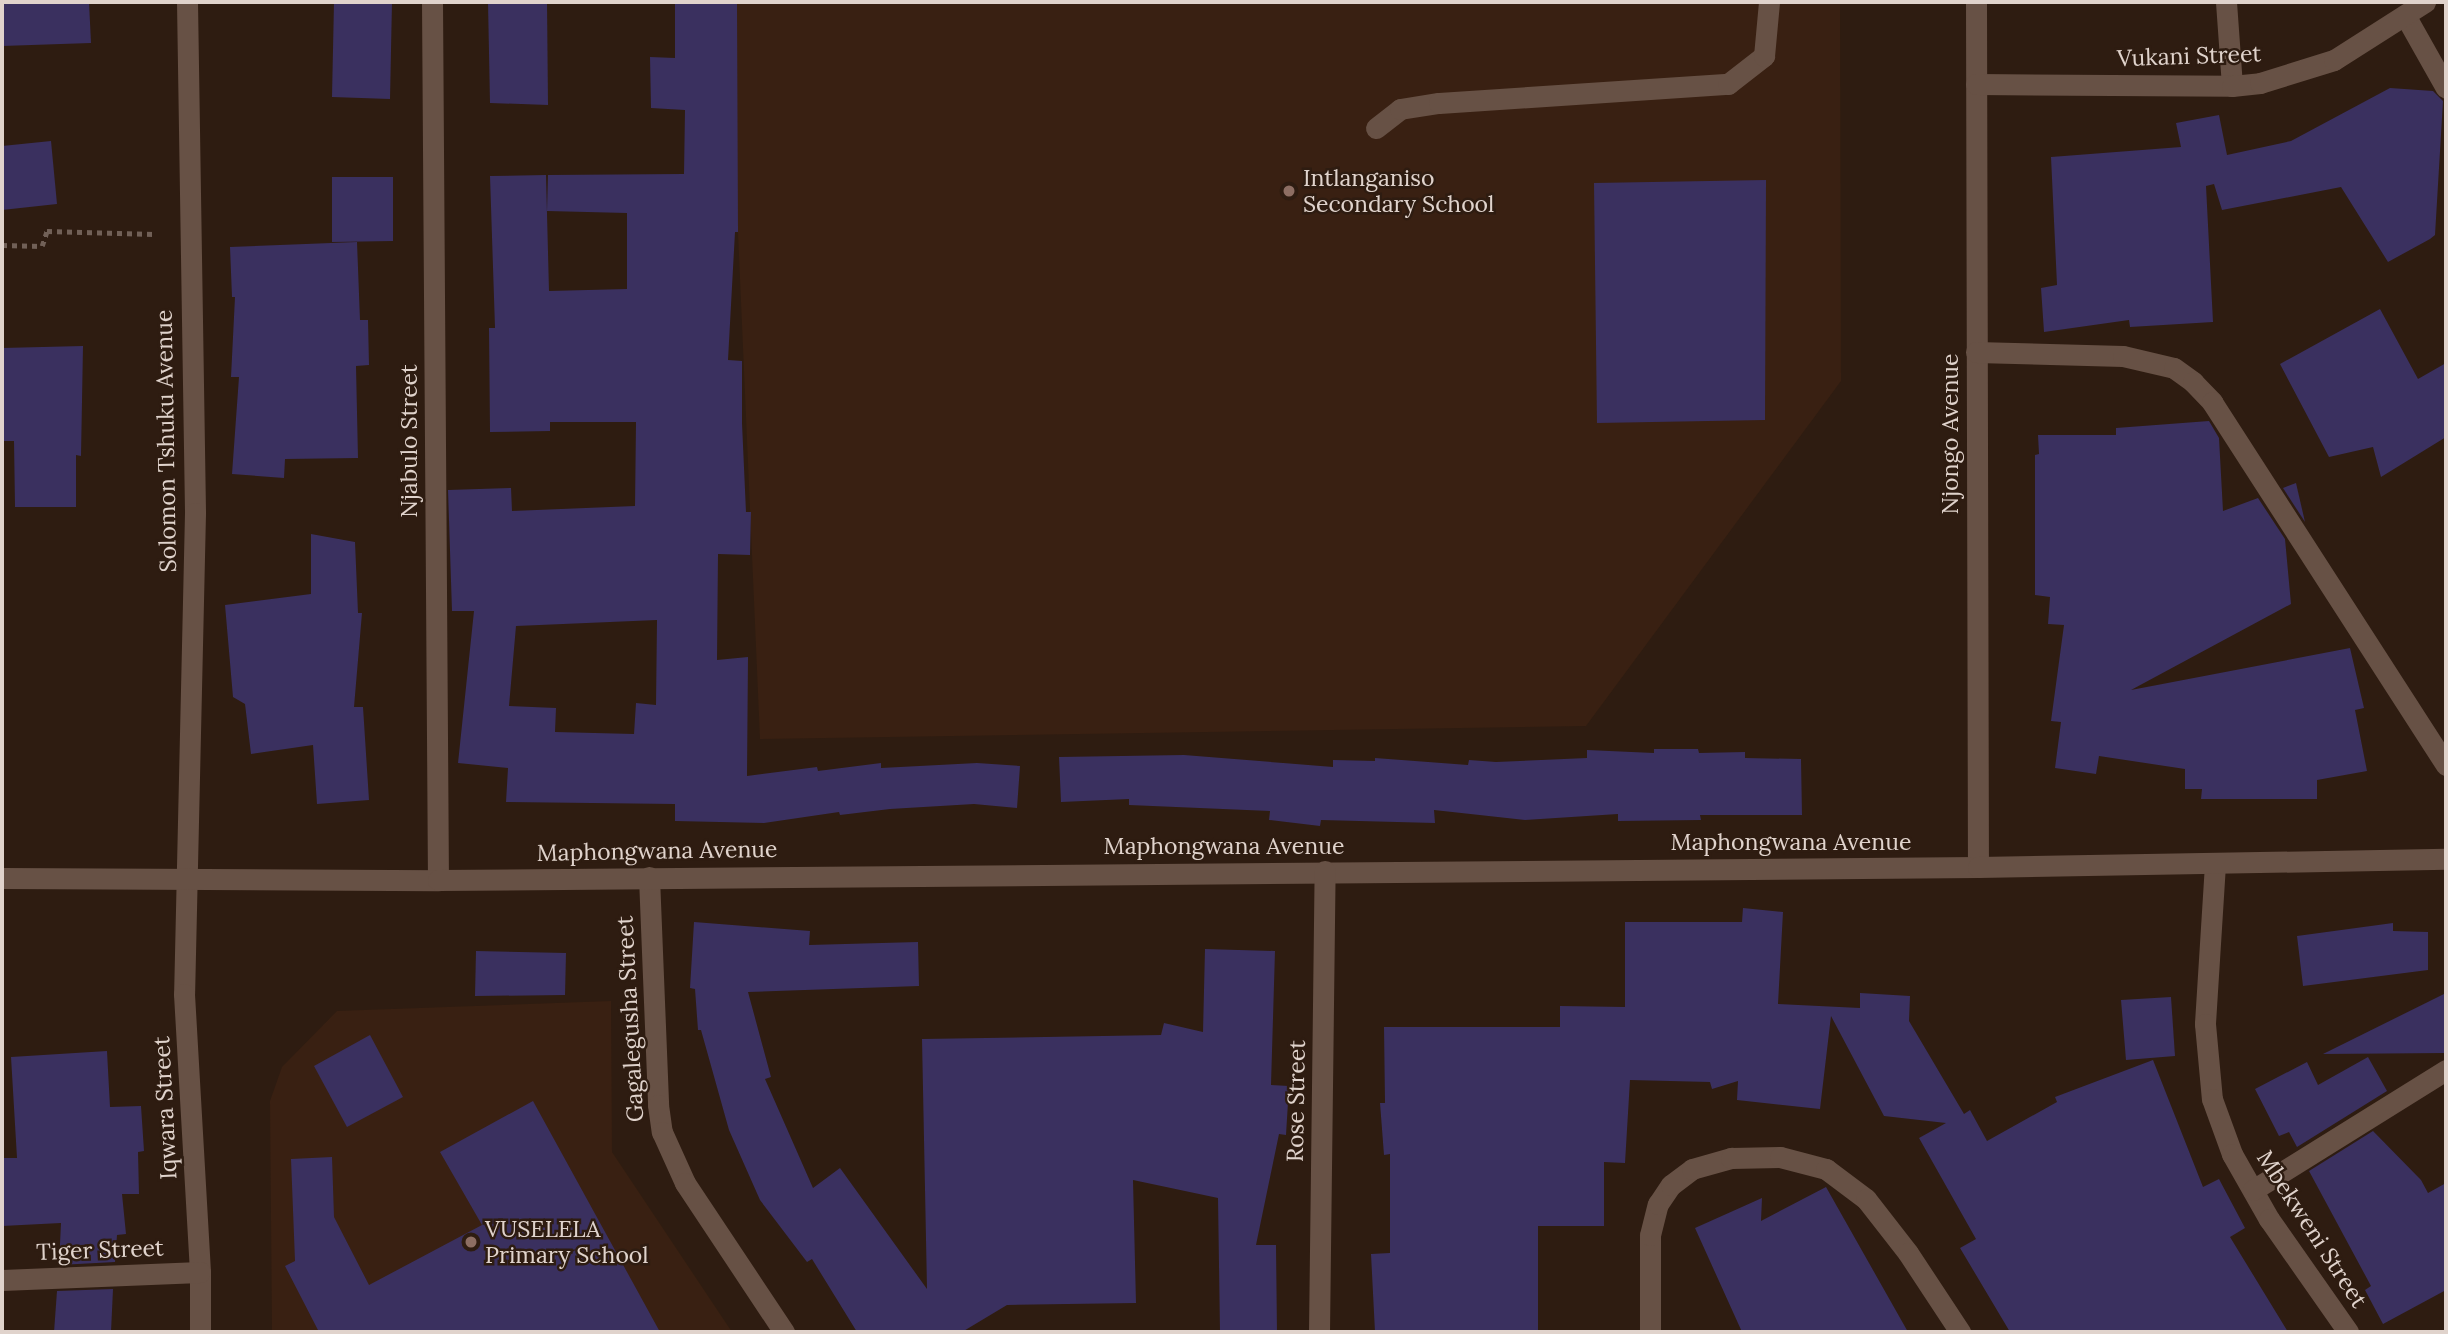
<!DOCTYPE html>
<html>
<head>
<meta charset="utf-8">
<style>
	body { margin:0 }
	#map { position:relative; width:2448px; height:1334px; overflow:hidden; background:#2e1c11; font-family:Lora,serif }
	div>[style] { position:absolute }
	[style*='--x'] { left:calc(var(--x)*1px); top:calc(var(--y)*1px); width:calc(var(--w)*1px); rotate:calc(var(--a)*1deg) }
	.built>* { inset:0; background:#392012 }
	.building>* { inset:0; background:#3a305f }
	.path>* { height:4.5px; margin-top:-2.25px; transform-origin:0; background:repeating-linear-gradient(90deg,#716057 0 5px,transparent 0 10px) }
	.minor>* { height:21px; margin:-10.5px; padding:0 10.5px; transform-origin:10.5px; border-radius:10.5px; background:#675145 }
	.dots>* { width:19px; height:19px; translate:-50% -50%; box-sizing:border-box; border:4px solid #2e1c11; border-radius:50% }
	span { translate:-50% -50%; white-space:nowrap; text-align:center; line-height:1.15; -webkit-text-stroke:5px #2e1c11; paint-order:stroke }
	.street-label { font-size:23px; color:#e0d3cc }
	.poi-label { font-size:23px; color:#e0d3cc }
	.left { translate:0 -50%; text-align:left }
	.frame { position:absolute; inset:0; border:4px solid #e0d3cc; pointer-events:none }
</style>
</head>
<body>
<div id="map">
	<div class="built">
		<div style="clip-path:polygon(728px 2px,1840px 2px,1841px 381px,1586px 726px,760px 739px)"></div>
		<div style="clip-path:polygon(611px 1001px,612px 1152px,732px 1332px,272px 1332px,270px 1101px,282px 1067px,337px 1011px)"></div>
	</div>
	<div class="building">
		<div style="clip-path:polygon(2px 2px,89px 2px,91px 43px,2px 46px)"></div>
		<div style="clip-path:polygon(334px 2px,392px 2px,390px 99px,332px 97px)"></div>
		<div style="clip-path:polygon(488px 2px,547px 2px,548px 105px,490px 103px)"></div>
		<div style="clip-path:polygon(evenodd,675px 2px,737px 2px,738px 232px,735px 232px,728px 360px,742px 361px,742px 423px,746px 512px,751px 512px,750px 555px,718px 554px,717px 660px,748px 657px,747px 776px,817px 767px,818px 771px,881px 763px,881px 768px,977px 763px,1020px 766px,1017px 808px,974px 804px,890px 809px,840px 815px,839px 812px,764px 823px,675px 821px,675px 804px,506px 802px,508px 768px,458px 763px,474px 611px,452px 611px,448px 490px,511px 488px,512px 511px,635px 506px,636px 422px,550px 422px,550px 431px,490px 432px,489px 328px,495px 328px,490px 176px,546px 175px,549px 291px,627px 289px,627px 213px,547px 211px,548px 175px,684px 174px,685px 110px,651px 108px,650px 57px,675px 58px,675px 2px,657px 620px,656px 705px,636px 703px,634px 734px,555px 732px,556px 708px,509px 706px,516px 626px,657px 620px)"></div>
		<div style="clip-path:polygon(2390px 88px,2433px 91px,2443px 101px,2435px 235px,2430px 239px,2388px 262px,2341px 187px,2222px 210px,2214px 184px,2206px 186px,2213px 322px,2130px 327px,2129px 320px,2044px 332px,2041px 288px,2057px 285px,2051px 157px,2181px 147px,2176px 123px,2219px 115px,2227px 155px,2291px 141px)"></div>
		<div style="clip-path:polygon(51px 141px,57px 204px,2px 210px,2px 146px)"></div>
		<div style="clip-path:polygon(332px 177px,393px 177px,393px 241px,332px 242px)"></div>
		<div style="clip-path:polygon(1766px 180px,1765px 420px,1597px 423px,1594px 183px)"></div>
		<div style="clip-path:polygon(357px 242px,360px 320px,368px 320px,369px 365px,356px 366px,358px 458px,285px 459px,284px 478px,232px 474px,239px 377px,231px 377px,235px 297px,232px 297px,230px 247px)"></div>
		<div style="clip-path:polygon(2380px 309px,2418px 379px,2446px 363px,2446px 437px,2381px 477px,2373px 447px,2329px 457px,2280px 364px)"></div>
		<div style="clip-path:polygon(83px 346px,81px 456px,76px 455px,76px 507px,15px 507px,14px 441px,2px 441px,2px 348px)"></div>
		<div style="clip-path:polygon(2209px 421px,2219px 438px,2223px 511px,2258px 498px,2285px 539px,2291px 604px,2131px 690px,2350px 648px,2364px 708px,2355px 710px,2367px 771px,2317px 780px,2317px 799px,2201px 799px,2202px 789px,2185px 789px,2185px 769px,2099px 756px,2096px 774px,2055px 768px,2061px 722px,2051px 721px,2064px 625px,2048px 624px,2050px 597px,2035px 595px,2035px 455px,2039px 454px,2038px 435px,2116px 435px,2116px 428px)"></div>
		<div style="clip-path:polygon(2296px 483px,2305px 522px,2283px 488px)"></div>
		<div style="clip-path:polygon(311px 534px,355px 542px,358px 613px,362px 613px,354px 707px,363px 707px,369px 800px,317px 804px,313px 745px,251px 754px,245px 704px,233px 697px,225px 605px,311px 594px)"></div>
		<div style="clip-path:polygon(1654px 749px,1698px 749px,1699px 753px,1745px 752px,1745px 758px,1801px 759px,1802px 815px,1700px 815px,1701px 820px,1618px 821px,1618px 814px,1525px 820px,1434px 810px,1435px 823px,1321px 820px,1320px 826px,1269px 820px,1270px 811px,1129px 805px,1129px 799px,1061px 802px,1059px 757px,1184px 755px,1333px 767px,1333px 760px,1375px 761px,1375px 758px,1468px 765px,1469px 760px,1496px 762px,1587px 758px,1587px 750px,1654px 753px)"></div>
		<div style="clip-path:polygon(1743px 908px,1783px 912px,1778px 1004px,1860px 1008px,1860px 993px,1910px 996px,1909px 1021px,1964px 1114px,1970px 1110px,1987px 1141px,2057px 1102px,2055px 1097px,2153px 1060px,2203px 1187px,2219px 1179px,2245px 1228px,2230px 1237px,2288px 1332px,2010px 1332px,1960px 1248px,1976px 1239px,1919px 1138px,1946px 1123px,1884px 1116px,1831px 1016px,1820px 1109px,1737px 1100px,1738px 1081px,1712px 1089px,1710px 1082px,1630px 1080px,1625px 1163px,1604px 1162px,1604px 1226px,1538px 1226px,1538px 1332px,1375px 1332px,1371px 1254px,1390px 1253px,1390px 1154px,1384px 1155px,1380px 1103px,1385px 1103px,1384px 1027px,1560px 1027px,1560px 1006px,1625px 1007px,1625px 922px,1742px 922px)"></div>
		<div style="clip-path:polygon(694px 922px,810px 931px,809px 945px,918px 942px,919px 986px,748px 992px,771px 1077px,765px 1079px,813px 1188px,840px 1168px,927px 1289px,922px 1039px,1161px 1035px,1164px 1023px,1203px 1032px,1205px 949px,1275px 951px,1271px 1085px,1289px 1086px,1286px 1135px,1279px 1134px,1256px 1245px,1276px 1245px,1277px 1332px,1220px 1332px,1218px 1198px,1133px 1180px,1136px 1303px,1007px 1305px,962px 1332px,857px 1332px,812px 1259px,807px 1262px,760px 1200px,729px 1130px,701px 1030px,698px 1030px,695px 989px,690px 988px)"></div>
		<div style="clip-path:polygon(2393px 923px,2393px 931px,2428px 932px,2428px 970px,2303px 986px,2297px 936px)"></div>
		<div style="clip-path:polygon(476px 951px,566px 953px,565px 995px,475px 996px)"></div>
		<div style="clip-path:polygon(2446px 993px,2446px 1053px,2323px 1054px)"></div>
		<div style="clip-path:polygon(2171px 997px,2175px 1056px,2126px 1060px,2121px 1000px)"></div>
		<div style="clip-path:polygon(370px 1035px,403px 1097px,347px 1127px,314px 1066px)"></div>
		<div style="clip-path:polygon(107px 1051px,110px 1107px,141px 1106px,144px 1151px,138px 1152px,139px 1194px,122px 1194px,126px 1234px,117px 1235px,115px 1262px,59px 1265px,61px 1223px,2px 1226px,2px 1158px,17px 1158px,11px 1057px)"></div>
		<div style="clip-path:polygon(2368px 1057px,2387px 1091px,2297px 1147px,2289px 1132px,2279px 1136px,2255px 1089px,2307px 1062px,2318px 1085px)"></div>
		<div style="clip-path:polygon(533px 1101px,660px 1332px,319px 1332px,285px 1266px,295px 1261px,291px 1159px,332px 1157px,334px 1217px,369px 1285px,482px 1225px,440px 1152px)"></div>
		<div style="clip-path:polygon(2373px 1131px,2421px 1180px,2428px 1193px,2446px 1183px,2446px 1290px,2383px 1324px,2365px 1290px,2371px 1286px,2309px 1171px)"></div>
		<div style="clip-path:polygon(1826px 1187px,1908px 1332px,1742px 1332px,1695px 1228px,1762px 1198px,1761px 1221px)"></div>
		<div style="clip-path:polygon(113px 1289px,111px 1332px,54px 1332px,57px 1291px)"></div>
	</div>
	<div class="path">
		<div style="--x:2;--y:245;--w:40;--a:1.4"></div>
		<div style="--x:42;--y:246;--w:16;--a:-72"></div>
		<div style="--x:47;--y:231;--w:107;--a:1.6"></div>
	</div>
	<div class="minor">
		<div style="--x:187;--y:2;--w:511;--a:89.1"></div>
		<div style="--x:195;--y:513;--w:481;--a:91.3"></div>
		<div style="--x:184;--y:994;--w:278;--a:86.7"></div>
		<div style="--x:200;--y:1272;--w:60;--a:90"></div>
		<div style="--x:432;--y:2;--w:878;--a:89.61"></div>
		<div style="--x:1976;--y:2;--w:865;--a:89.87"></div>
		<div style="--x:2226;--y:2;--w:84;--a:85.9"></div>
		<div style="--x:2406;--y:17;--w:81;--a:60.6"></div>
		<div style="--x:1976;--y:84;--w:256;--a:0.4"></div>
		<div style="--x:2232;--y:86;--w:28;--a:-6"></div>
		<div style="--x:2260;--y:83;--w:77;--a:-17.3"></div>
		<div style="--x:2334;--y:60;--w:108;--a:-32.5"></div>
		<div style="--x:1376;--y:128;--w:31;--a:-38"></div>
		<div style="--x:1400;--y:109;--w:39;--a:-9"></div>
		<div style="--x:1439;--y:103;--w:290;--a:-3.8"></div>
		<div style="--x:1728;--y:84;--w:46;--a:-37.9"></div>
		<div style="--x:1764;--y:56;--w:54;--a:-84.7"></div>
		<div style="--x:1976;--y:352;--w:147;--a:1.6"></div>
		<div style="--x:2123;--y:356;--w:52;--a:13.2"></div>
		<div style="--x:2174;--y:368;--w:24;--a:36"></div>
		<div style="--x:2193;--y:382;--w:28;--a:46"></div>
		<div style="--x:2212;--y:402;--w:432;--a:57.2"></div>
		<div style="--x:2215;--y:864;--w:160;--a:93.6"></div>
		<div style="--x:2205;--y:1024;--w:75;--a:84.7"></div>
		<div style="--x:2212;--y:1099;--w:59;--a:70"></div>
		<div style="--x:2232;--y:1154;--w:75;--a:60.4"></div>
		<div style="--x:2269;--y:1219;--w:138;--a:55"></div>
		<div style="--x:649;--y:877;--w:228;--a:87.7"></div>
		<div style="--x:658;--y:1105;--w:27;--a:82"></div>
		<div style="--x:662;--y:1132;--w:56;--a:65.7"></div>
		<div style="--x:685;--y:1183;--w:179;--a:56.4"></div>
		<div style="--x:2;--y:878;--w:436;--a:0.3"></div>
		<div style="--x:438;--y:880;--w:1540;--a:-0.48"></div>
		<div style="--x:1978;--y:867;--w:468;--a:-1"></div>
		<div style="--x:2253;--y:1190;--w:227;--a:-31.9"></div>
		<div style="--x:2;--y:1280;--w:198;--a:-2.3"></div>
		<div style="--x:1319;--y:1332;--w:461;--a:-89.3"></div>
		<div style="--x:1650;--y:1332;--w:97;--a:-90"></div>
		<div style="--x:1650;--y:1235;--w:32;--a:-76"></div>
		<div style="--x:1658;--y:1204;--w:23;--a:-56"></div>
		<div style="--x:1671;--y:1185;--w:26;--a:-37"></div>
		<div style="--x:1692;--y:1169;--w:41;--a:-15.8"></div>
		<div style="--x:1731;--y:1158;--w:49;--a:-1.2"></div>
		<div style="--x:1780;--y:1157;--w:48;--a:14.6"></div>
		<div style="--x:1826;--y:1169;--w:50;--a:36.9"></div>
		<div style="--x:1866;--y:1199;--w:68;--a:52.1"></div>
		<div style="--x:1908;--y:1253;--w:95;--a:56.6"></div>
	</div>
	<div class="dots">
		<div style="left:1289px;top:191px;background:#8d6e63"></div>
		<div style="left:471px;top:1242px;background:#8d6e63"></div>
	</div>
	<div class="street-label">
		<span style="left:2189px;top:56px;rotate:-2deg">Vukani Street</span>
		<span style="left:1950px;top:434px;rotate:-90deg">Njongo Avenue</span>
		<span style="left:166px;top:441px;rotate:-91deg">Solomon Tshuku Avenue</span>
		<span style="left:409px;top:441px;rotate:-90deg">Njabulo Street</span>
		<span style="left:1791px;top:842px">Maphongwana Avenue</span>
		<span style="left:1224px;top:846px">Maphongwana Avenue</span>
		<span style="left:657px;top:851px;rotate:-1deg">Maphongwana Avenue</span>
		<span style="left:630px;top:1019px;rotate:-93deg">Gagalegusha Street</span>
		<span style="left:1296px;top:1101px;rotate:-89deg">Rose Street</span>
		<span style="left:165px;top:1108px;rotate:-93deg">Iqwara Street</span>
		<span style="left:2312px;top:1229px;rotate:57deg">Mbekweni Street</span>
		<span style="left:100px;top:1250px;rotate:-2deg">Tiger Street</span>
	</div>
	<div class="poi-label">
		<span class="left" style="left:1303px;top:191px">Intlanganiso<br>Secondary School</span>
		<span class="left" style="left:485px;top:1242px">VUSELELA<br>Primary School</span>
	</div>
	<div class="frame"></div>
</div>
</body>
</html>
